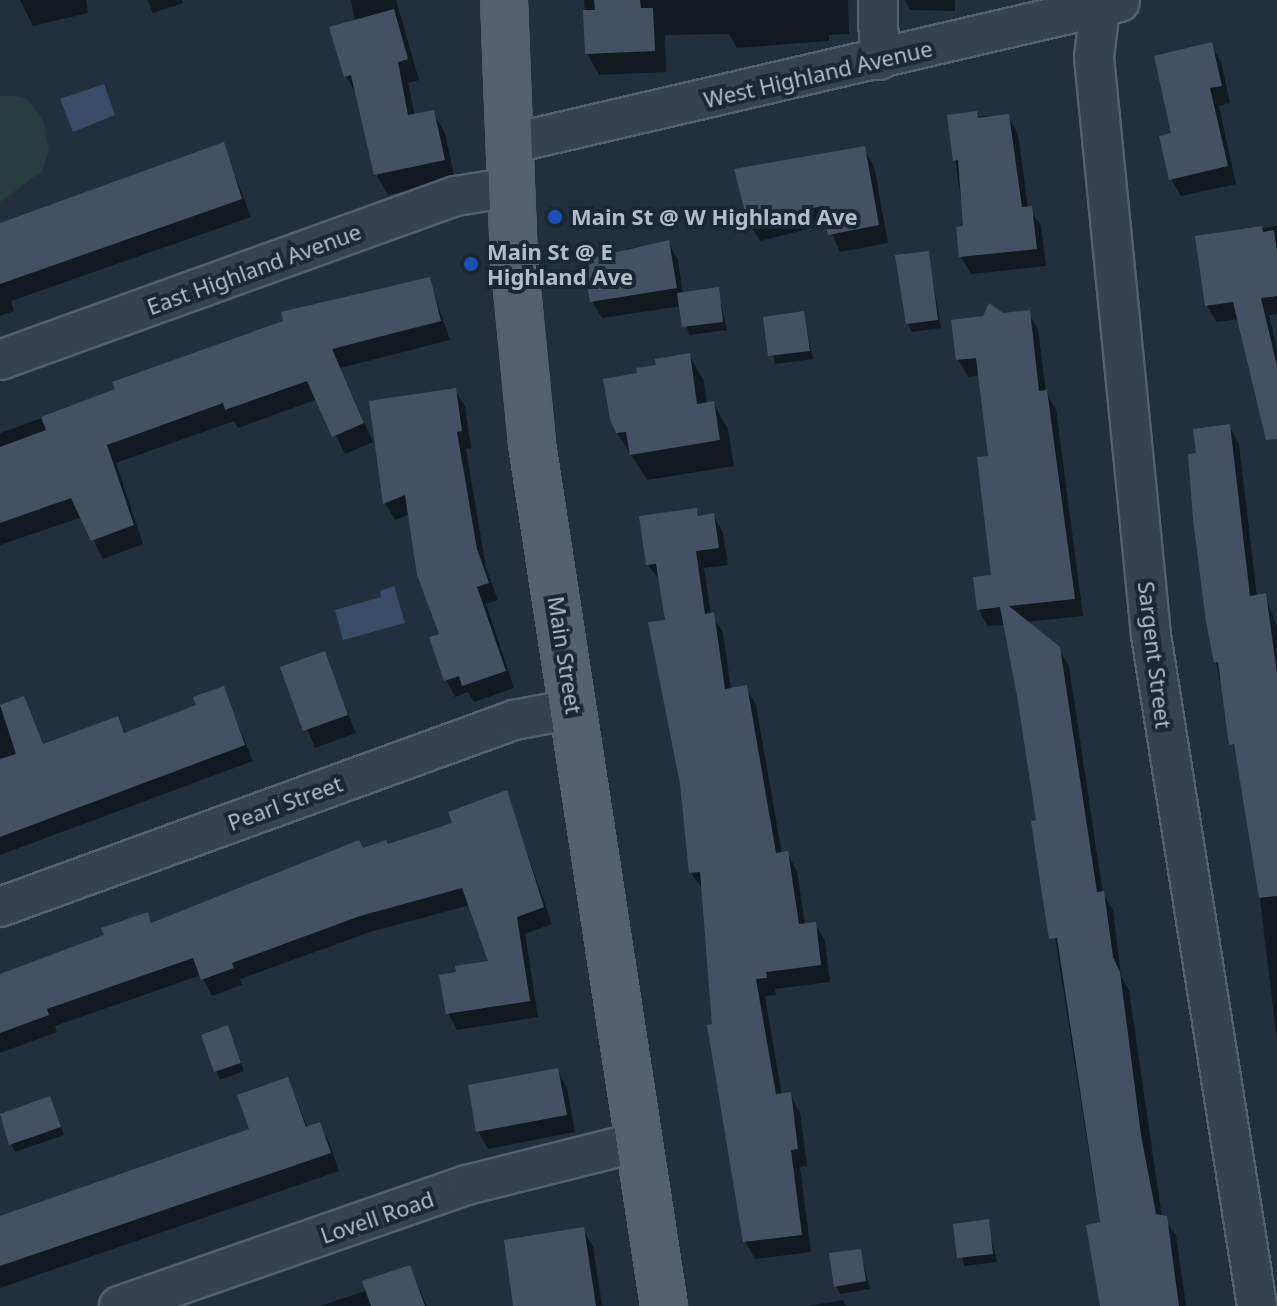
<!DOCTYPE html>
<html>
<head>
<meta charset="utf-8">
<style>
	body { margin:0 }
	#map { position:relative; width:1277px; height:1306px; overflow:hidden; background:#242f3e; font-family:"Noto Sans",sans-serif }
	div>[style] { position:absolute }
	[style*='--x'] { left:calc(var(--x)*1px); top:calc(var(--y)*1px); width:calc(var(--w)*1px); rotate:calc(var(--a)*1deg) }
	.green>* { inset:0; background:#263c3f }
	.water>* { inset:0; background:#394c67 }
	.shadow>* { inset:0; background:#0007 }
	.building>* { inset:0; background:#455162 }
	.roads { filter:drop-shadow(2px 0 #565f6c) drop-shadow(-2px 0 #565f6c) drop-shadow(0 2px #565f6c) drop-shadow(0 -2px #565f6c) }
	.minor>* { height:38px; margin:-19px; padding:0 19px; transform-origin:19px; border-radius:19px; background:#38414e }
	.primary>* { height:44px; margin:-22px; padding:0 22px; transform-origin:22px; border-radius:22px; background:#56606e }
	.dots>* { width:22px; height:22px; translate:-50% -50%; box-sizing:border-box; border:4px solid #1d2633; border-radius:50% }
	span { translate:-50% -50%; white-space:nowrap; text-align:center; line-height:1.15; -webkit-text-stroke:8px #1d2633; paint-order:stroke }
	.street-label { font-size:22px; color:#b4bcc9 }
	.poi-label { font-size:22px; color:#b4bcc9; font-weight:700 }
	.left { translate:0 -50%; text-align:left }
</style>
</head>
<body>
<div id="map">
	<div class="green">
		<div style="clip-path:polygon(7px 95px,27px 99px,44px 122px,49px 151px,42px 171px,0 202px,0 97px)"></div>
	</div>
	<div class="water">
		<div style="clip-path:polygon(104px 84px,115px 115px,73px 132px,60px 99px)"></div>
		<div style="clip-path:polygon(394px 586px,405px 623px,343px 640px,335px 610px,381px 597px,380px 591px)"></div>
	</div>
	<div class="shadow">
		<div style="clip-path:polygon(20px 0,86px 0,88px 13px,33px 26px)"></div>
		<div style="clip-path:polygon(147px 0,182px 0,183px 3px,153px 13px)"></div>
		<div style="clip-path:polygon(351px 0,396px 0,419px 80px,408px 83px,415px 116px,433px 112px,445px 133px,455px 180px,388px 195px,376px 174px,359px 99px,346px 76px,355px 22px)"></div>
		<div style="clip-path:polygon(584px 0,848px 0,849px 34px,829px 35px,829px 41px,737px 48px,729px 34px,665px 35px,666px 72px,599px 75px,587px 53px)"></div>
		<div style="clip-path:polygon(905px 0,955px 0,955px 11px,910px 10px)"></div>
		<div style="clip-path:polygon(1211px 45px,1221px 62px,1230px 103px,1219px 106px,1236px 184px,1181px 196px,1171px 179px,1174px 134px)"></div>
		<div style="clip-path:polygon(1008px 116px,1018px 134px,1028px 208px,1041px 225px,1046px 266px,971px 274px,961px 257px,958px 229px,965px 228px,949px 117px)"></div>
		<div style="clip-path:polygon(223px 145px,251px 217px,11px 301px,14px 311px,0 316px,0 247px)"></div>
		<div style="clip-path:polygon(864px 149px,874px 166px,888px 243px,840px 252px,828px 224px,760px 241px,749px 223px,736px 171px)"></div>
		<div style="clip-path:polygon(1277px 226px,1277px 314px,1269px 315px,1277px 349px,1277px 414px,1239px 319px,1217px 322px,1207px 306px,1197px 238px)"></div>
		<div style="clip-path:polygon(668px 242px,678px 260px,683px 294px,718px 289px,727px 330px,689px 335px,681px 306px,602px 318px,592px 301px,627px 256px,626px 249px)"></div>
		<div style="clip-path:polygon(928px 253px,941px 328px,912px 332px,907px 323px)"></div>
		<div style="clip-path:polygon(429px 279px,450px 340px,340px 368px,373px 442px,345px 454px,318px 399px,238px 428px,234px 421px,116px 463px,143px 544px,103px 559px,82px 517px,0 545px,0 433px)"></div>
		<div style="clip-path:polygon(1028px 312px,1038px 330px,1046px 392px,1056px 409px,1083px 616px,1026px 622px,1058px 648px,1069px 666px,1103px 894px,1113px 910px,1121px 976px,1129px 991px,1162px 1217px,1176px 1235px,1186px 1306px,1113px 1306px,1006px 625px,988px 626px,978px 609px,993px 577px,991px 457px,980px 375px,968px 377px,958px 359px,1002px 315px)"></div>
		<div style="clip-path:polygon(803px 313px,813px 359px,775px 364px,765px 319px)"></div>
		<div style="clip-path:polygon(689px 355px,704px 381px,707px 404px,713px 403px,728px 429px,734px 466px,647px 480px,617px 433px,639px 375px)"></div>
		<div style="clip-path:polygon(455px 390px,465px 407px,471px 448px,466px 449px,486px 568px,498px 600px,486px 604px,514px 688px,474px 702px,468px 692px,455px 697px,446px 680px,442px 635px,410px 514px,395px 520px,385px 503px)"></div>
		<div style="clip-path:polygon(1229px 426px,1239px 444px,1257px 597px,1265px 595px,1277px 627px,1277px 1040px,1252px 833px,1216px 662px,1198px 455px)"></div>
		<div style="clip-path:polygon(696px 510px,700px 517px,713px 515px,723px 533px,728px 565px,704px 568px,711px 615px,723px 632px,731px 690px,746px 688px,756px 705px,782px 854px,787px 853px,797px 871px,805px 925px,815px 924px,825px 941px,830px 982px,775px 989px,776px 995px,765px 996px,782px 1096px,790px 1095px,800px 1112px,807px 1166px,800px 1167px,811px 1252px,755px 1259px,745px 1241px,714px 1025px,703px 890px,691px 873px,661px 582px,648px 565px)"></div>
		<div style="clip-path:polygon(324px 654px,356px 733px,315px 748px,282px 668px)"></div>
		<div style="clip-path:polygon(223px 688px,253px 761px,0 855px,0 706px,23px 698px,44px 746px,117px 719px,126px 734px,198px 707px)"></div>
		<div style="clip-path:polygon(506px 793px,552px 924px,525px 934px,538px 1017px,457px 1030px,448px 1013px,490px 962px,470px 905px,370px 932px,240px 979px,242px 985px,212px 996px,201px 975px,55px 1026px,57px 1032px,0 1053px,0 976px,107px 937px,147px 914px,152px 924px,455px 824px)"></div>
		<div style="clip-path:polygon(203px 1036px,232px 1036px,244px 1071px,220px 1080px)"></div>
		<div style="clip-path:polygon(557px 1070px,567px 1088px,575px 1132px,488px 1149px,478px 1131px)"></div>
		<div style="clip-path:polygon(288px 1080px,308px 1128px,319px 1124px,329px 1142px,339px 1171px,0 1288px,0 1220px,251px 1130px)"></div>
		<div style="clip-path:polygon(50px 1099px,64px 1135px,15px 1152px,0 1116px)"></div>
		<div style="clip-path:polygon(987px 1222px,997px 1262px,964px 1266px,955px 1226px)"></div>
		<div style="clip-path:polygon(583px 1230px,593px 1247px,602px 1305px,609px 1306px,539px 1306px)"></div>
		<div style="clip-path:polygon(860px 1251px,870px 1289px,840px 1294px,836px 1286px)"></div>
		<div style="clip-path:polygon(410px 1267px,427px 1306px,320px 1306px,368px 1290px)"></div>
		<div style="clip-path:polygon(843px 1300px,846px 1306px,808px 1306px)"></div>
	</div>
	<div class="building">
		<div style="clip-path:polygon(594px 0,640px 0,641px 8px,653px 8px,655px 51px,585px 54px,583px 10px,595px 10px)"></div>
		<div style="clip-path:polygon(394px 9px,408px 59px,398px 62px,408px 115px,434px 110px,445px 160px,374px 175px,351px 75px,344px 77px,329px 27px)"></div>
		<div style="clip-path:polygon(1212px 42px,1222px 86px,1210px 88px,1228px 166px,1169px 180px,1159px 136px,1171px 133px,1154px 56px)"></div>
		<div style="clip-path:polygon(977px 111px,978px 118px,1009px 114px,1022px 207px,1032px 206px,1037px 249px,959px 257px,956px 227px,963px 226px,958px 160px,953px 161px,947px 115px)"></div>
		<div style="clip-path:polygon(224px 142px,242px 199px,0 284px,0 223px)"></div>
		<div style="clip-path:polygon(865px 146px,879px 225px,828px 235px,822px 206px,748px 224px,734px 169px)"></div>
		<div style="clip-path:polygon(1262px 226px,1263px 232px,1274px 230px,1277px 252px,1277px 296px,1261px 298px,1277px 366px,1277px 439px,1266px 440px,1233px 302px,1205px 306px,1195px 236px)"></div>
		<div style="clip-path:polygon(669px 240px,677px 288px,590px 302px,583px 260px)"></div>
		<div style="clip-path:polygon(929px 251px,938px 320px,906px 324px,895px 255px)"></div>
		<div style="clip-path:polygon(430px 277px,441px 321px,332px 349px,364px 423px,332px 437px,307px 381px,225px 410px,223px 403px,107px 445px,134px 525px,91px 541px,71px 498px,0 523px,0 447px,46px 430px,41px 417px,115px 389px,112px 382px,283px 321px,281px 312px)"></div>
		<div style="clip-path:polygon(719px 287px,723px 322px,682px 327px,677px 293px)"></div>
		<div style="clip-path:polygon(989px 303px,1003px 313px,1030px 310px,1039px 391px,1047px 390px,1075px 599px,1009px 606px,1060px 647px,1097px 892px,1104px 891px,1113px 957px,1120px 972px,1141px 1135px,1156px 1214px,1167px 1216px,1179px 1306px,1100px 1306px,1086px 1225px,1100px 1222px,1057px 938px,1049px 939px,1037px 862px,1031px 821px,1036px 820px,1017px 696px,1000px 607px,977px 610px,973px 577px,991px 575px,977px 457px,988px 456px,976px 358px,956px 360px,951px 320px,983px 316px)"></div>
		<div style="clip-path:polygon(804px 311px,810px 351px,768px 356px,763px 317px)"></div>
		<div style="clip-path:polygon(690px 353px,697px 404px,714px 401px,720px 440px,630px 455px,626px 432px,616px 433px,610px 419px,603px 379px,637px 373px,636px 368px,656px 365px,655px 359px)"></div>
		<div style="clip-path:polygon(456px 388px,462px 431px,457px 432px,477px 549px,489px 583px,477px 587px,506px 671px,462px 686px,459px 676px,444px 681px,429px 637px,439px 634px,417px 575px,405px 495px,383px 504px,369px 401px)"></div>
		<div style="clip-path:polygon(1230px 424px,1250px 596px,1266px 593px,1277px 673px,1277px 896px,1259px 898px,1234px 744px,1229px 745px,1218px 662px,1214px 663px,1206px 622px,1193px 519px,1188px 454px,1196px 453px,1193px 429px)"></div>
		<div style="clip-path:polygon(697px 508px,698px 516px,714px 513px,719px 548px,696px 551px,705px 614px,714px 612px,725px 689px,747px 685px,776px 853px,788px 851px,799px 924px,816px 922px,821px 965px,766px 972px,767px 978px,756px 979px,776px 1094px,791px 1092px,798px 1149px,791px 1150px,802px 1235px,743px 1242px,707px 1025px,712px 1024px,700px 872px,689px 873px,680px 784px,648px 622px,665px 620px,656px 564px,646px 565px,639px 516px)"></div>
		<div style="clip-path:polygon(325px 651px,348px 715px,303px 731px,280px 667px)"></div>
		<div style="clip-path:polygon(224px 686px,245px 745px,0 837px,0 759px,16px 754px,0 705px,24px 696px,43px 744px,118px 716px,124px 733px,196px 705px,193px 697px)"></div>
		<div style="clip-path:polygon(507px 790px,544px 907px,517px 917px,530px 1001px,446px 1014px,439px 975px,456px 972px,455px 966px,488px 961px,462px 888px,360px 916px,232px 963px,234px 968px,201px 980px,193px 958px,47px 1009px,49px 1015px,0 1033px,0 974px,104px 935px,101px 928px,148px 912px,151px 923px,359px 840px,363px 848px,386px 840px,388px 844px,452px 823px,448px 812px)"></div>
		<div style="clip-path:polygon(228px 1025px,241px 1063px,214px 1072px,201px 1035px)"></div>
		<div style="clip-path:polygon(558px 1068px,567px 1115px,476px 1132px,468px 1085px)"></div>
		<div style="clip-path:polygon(288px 1077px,306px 1127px,320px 1122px,331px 1153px,0 1266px,0 1216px,249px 1129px,237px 1095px)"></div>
		<div style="clip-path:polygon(50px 1096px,61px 1127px,9px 1145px,0 1114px)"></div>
		<div style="clip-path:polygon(989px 1219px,993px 1254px,957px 1258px,953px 1224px)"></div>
		<div style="clip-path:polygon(584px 1227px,596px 1306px,513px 1306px,504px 1240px)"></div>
		<div style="clip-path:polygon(861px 1249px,866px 1281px,834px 1287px,829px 1253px)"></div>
		<div style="clip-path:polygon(410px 1265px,425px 1306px,371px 1306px,362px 1281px)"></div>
	</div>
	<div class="roads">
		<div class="minor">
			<div style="--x:878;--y:0;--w:60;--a:89"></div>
			<div style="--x:1101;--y:0;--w:57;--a:97"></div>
			<div style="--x:1094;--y:57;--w:581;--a:84.37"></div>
			<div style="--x:1151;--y:635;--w:679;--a:81.02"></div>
			<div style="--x:509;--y:144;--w:627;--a:-13.08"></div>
			<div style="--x:0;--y:360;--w:485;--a:-19.8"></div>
			<div style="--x:456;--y:196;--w:56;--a:-9.3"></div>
			<div style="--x:0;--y:907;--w:547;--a:-19.99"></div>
			<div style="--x:514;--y:720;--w:60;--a:-10.6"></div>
			<div style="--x:119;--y:1306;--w:368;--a:-19.2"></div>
			<div style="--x:467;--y:1185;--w:176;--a:-14.1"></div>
		</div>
		<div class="primary">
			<div style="--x:504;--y:0;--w:259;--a:87.8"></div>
			<div style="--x:514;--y:259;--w:186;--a:84.4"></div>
			<div style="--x:532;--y:444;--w:872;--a:81.29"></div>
		</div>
	</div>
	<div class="dots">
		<div style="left:555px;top:217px;background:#1a4fb4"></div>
		<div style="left:471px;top:264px;background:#1a4fb4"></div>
	</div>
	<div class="street-label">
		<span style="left:818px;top:74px;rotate:-13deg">West Highland Avenue</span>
		<span style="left:254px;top:269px;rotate:-20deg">East Highland Avenue</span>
		<span style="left:565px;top:655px;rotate:81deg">Main Street</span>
		<span style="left:1155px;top:655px;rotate:83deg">Sargent Street</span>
		<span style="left:285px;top:803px;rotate:-20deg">Pearl Street</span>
		<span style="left:377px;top:1217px;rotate:-19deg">Lovell Road</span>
	</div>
	<div class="poi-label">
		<span class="left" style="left:571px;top:217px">Main St @ W Highland Ave</span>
		<span class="left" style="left:487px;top:264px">Main St @ E<br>Highland Ave</span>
	</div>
</div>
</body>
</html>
